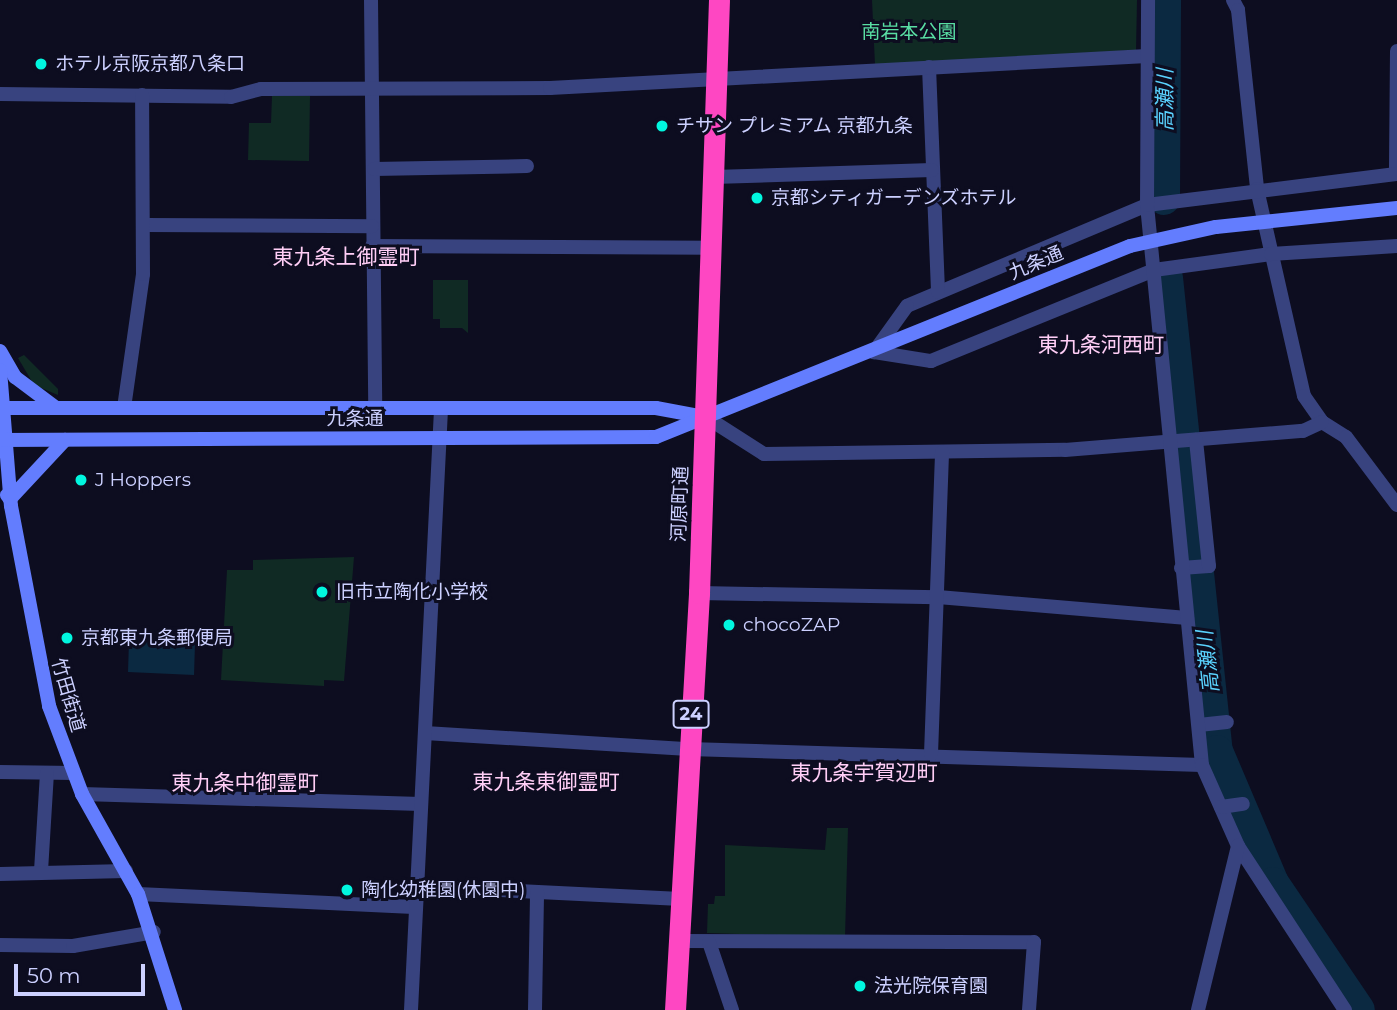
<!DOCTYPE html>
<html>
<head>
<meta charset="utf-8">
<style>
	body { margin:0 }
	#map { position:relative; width:1397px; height:1010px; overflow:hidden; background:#0d0d20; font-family:Montserrat,"Noto Sans JP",sans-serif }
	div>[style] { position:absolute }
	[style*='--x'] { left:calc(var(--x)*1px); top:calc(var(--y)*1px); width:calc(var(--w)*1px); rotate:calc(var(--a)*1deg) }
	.green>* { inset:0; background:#102a24 }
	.water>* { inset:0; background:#0b2941 }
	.river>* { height:32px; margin:-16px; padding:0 16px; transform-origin:16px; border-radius:16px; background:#0b2941 }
	.street>* { height:14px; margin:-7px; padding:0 7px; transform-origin:7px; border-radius:7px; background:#38437f }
	.secondary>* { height:14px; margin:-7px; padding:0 7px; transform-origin:7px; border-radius:7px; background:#637dfe }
	.highway>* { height:21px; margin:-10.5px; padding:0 10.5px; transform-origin:10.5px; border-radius:10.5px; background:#fe47c2 }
	.secondary-bridge>* { height:14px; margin:-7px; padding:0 7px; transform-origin:7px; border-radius:7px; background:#637dfe }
	.dots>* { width:19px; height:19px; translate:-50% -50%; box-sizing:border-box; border:4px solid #0d0d20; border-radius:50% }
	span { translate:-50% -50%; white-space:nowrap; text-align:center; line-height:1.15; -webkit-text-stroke:6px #0d0d20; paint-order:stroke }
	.shield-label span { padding:2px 5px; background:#0d0d20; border:2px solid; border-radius:5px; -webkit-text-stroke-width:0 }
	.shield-label { font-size:18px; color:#ccd0ff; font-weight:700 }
	.park-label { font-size:19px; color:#59dea3 }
	.poi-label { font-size:19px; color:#ccd0ff }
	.left { translate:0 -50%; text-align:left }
	.street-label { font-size:19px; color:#ccd0ff }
	.water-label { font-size:21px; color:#5ad2fe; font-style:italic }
	.neighbourhood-label { font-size:21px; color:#ffcef6 }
	.scale { position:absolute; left:14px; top:964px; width:131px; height:32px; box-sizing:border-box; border:4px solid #ccd0ff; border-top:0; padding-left:9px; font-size:21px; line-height:24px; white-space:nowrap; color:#ccd0ff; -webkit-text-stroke:5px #0d0d20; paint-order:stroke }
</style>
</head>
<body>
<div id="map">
	<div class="green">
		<div style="clip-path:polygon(872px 0,1137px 0,1136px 50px,875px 65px)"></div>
		<div style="clip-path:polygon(272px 96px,310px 96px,309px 161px,248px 160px,249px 123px,271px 123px)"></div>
		<div style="clip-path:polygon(433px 280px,468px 280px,468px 333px,462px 328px,440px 328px,440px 319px,433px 319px)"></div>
		<div style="clip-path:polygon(24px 355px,58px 389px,58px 395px,34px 385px,18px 358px)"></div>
		<div style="clip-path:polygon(354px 557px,344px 681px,324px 680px,324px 686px,221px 680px,227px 570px,253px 570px,253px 560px)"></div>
		<div style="clip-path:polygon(827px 828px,848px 828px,845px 937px,707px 933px,708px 904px,714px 904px,715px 896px,725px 896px,725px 845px,825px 850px)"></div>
	</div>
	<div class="water">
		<div style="clip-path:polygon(129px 640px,195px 644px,194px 675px,128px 672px)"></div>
	</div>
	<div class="river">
		<div style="--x:1164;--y:199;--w:199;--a:-89.7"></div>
		<div style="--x:1167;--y:278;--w:476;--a:84"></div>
		<div style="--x:1217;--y:751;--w:143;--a:67"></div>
		<div style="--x:1273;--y:883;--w:153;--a:55.9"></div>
	</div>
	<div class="street">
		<div style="--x:371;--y:0;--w:410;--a:89.4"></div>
		<div style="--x:1233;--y:0;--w:11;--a:63"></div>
		<div style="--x:1238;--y:10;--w:180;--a:83.9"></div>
		<div style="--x:1257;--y:189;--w:212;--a:77.2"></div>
		<div style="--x:1304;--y:396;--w:32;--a:55"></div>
		<div style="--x:1322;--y:422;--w:28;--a:32"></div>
		<div style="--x:1346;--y:437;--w:85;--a:53.1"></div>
		<div style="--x:1397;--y:51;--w:123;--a:90.5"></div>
		<div style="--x:1396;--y:174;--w:251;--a:172.9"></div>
		<div style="--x:1147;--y:205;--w:260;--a:157.2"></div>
		<div style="--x:907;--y:306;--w:57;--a:125.7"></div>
		<div style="--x:874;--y:352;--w:58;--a:9"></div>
		<div style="--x:931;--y:361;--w:241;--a:-22.2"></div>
		<div style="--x:1154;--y:270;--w:118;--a:-7.8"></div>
		<div style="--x:1271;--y:254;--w:126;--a:-3.6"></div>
		<div style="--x:929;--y:67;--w:225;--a:87.7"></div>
		<div style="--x:0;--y:94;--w:231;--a:0.7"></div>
		<div style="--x:231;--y:97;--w:31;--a:-15"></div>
		<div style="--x:261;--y:89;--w:289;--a:-0.2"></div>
		<div style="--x:550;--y:88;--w:598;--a:-3.07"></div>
		<div style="--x:374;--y:169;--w:153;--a:-1.1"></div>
		<div style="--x:713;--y:177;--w:219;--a:-1.8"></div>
		<div style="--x:145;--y:225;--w:227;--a:0.3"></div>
		<div style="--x:372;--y:246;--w:338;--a:0.3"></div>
		<div style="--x:124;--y:408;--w:135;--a:-81.9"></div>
		<div style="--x:143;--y:274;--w:179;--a:-90.3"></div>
		<div style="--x:706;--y:417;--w:69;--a:32.5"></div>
		<div style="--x:764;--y:454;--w:301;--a:-0.8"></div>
		<div style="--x:1065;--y:450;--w:239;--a:-4.6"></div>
		<div style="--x:1303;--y:431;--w:21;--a:-25"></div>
		<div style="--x:1181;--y:568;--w:28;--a:-4"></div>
		<div style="--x:1209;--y:566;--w:127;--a:-95.9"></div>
		<div style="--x:699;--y:593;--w:239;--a:1"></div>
		<div style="--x:938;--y:597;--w:250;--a:4.8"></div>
		<div style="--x:1199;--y:725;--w:28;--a:-6"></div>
		<div style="--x:425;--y:733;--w:264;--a:3.5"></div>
		<div style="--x:689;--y:749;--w:513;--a:1.79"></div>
		<div style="--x:1202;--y:765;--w:563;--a:-95.61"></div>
		<div style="--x:1147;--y:205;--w:205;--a:-89.7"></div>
		<div style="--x:931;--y:754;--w:302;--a:-87.9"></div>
		<div style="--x:1202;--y:765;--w:89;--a:66"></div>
		<div style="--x:1238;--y:846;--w:196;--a:56.9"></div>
		<div style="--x:0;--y:772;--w:74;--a:0.8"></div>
		<div style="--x:82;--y:794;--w:339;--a:1.7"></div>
		<div style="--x:1221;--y:807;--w:22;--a:-8"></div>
		<div style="--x:41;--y:871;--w:98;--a:-86.5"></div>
		<div style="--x:0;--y:874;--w:126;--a:-1.4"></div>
		<div style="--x:416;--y:886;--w:265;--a:2.8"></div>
		<div style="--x:138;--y:894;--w:276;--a:2.7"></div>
		<div style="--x:679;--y:941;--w:355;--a:0.2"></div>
		<div style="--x:1034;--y:942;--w:68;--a:94.2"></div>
		<div style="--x:709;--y:942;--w:72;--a:71.3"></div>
		<div style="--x:0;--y:945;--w:73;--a:0.8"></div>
		<div style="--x:73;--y:946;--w:82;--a:-9.8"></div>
		<div style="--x:411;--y:1010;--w:601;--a:-87.14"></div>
		<div style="--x:535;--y:1010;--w:118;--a:-89"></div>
		<div style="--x:1198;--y:1010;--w:169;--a:-76.3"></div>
	</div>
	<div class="secondary">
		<div style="--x:0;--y:351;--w:30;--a:60"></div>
		<div style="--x:15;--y:377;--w:50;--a:36.9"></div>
		<div style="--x:0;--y:370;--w:136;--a:85.4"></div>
		<div style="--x:11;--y:506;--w:204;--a:79.2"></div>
		<div style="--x:49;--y:706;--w:94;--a:69.4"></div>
		<div style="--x:82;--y:794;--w:115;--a:60.8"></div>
		<div style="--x:138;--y:894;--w:122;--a:72.3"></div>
		<div style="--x:0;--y:408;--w:656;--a:0"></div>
		<div style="--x:656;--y:408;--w:50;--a:10.4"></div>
		<div style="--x:0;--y:440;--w:656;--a:-0.26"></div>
		<div style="--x:656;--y:437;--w:511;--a:-21.95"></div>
		<div style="--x:7;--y:495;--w:5;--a:53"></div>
		<div style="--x:10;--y:499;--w:81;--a:-47"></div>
	</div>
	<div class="highway">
		<div style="--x:675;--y:1010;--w:418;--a:-86.7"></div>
		<div style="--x:699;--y:593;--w:593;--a:-88.07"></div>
	</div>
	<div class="secondary-bridge">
		<div style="--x:1130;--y:246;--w:88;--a:-12.5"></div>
		<div style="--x:1216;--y:227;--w:182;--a:-6"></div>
	</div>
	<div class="dots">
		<div style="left:41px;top:64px;background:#01f6df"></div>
		<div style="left:662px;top:126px;background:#01f6df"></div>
		<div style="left:757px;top:198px;background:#01f6df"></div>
		<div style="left:81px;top:480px;background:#01f6df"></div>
		<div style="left:322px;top:592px;background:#01f6df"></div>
		<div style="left:729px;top:625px;background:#01f6df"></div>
		<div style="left:67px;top:638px;background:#01f6df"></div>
		<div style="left:347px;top:890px;background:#01f6df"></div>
		<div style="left:860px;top:986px;background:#01f6df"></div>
	</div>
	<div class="shield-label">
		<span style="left:691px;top:714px">24</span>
	</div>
	<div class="park-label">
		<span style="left:909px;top:32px">南岩本公園</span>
	</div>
	<div class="poi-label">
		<span class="left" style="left:55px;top:64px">ホテル京阪京都八条口</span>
		<span class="left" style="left:676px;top:126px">チサン プレミアム 京都九条</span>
		<span class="left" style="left:771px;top:198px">京都シティガーデンズホテル</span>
		<span class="left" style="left:95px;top:480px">J Hoppers</span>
		<span class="left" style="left:336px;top:592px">旧市立陶化小学校</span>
		<span class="left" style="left:743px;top:625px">chocoZAP</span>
		<span class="left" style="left:81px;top:638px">京都東九条郵便局</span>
		<span class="left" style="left:361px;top:890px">陶化幼稚園(休園中)</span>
		<span class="left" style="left:874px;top:986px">法光院保育園</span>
	</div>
	<div class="street-label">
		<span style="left:1036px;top:263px;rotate:-23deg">九条通</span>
		<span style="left:355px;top:419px">九条通</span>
		<span style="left:680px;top:504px;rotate:-88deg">河原町通</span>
		<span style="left:68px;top:695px;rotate:74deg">竹田街道</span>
	</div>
	<div class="water-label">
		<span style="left:1165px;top:100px;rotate:-90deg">高瀬川</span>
		<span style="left:1208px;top:662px;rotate:-96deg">高瀬川</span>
	</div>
	<div class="neighbourhood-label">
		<span style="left:346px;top:257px">東九条上御霊町</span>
		<span style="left:1101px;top:345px">東九条河西町</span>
		<span style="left:864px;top:773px">東九条宇賀辺町</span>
		<span style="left:546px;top:782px">東九条東御霊町</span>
		<span style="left:245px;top:783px">東九条中御霊町</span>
	</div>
	<div class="scale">50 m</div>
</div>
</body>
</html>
